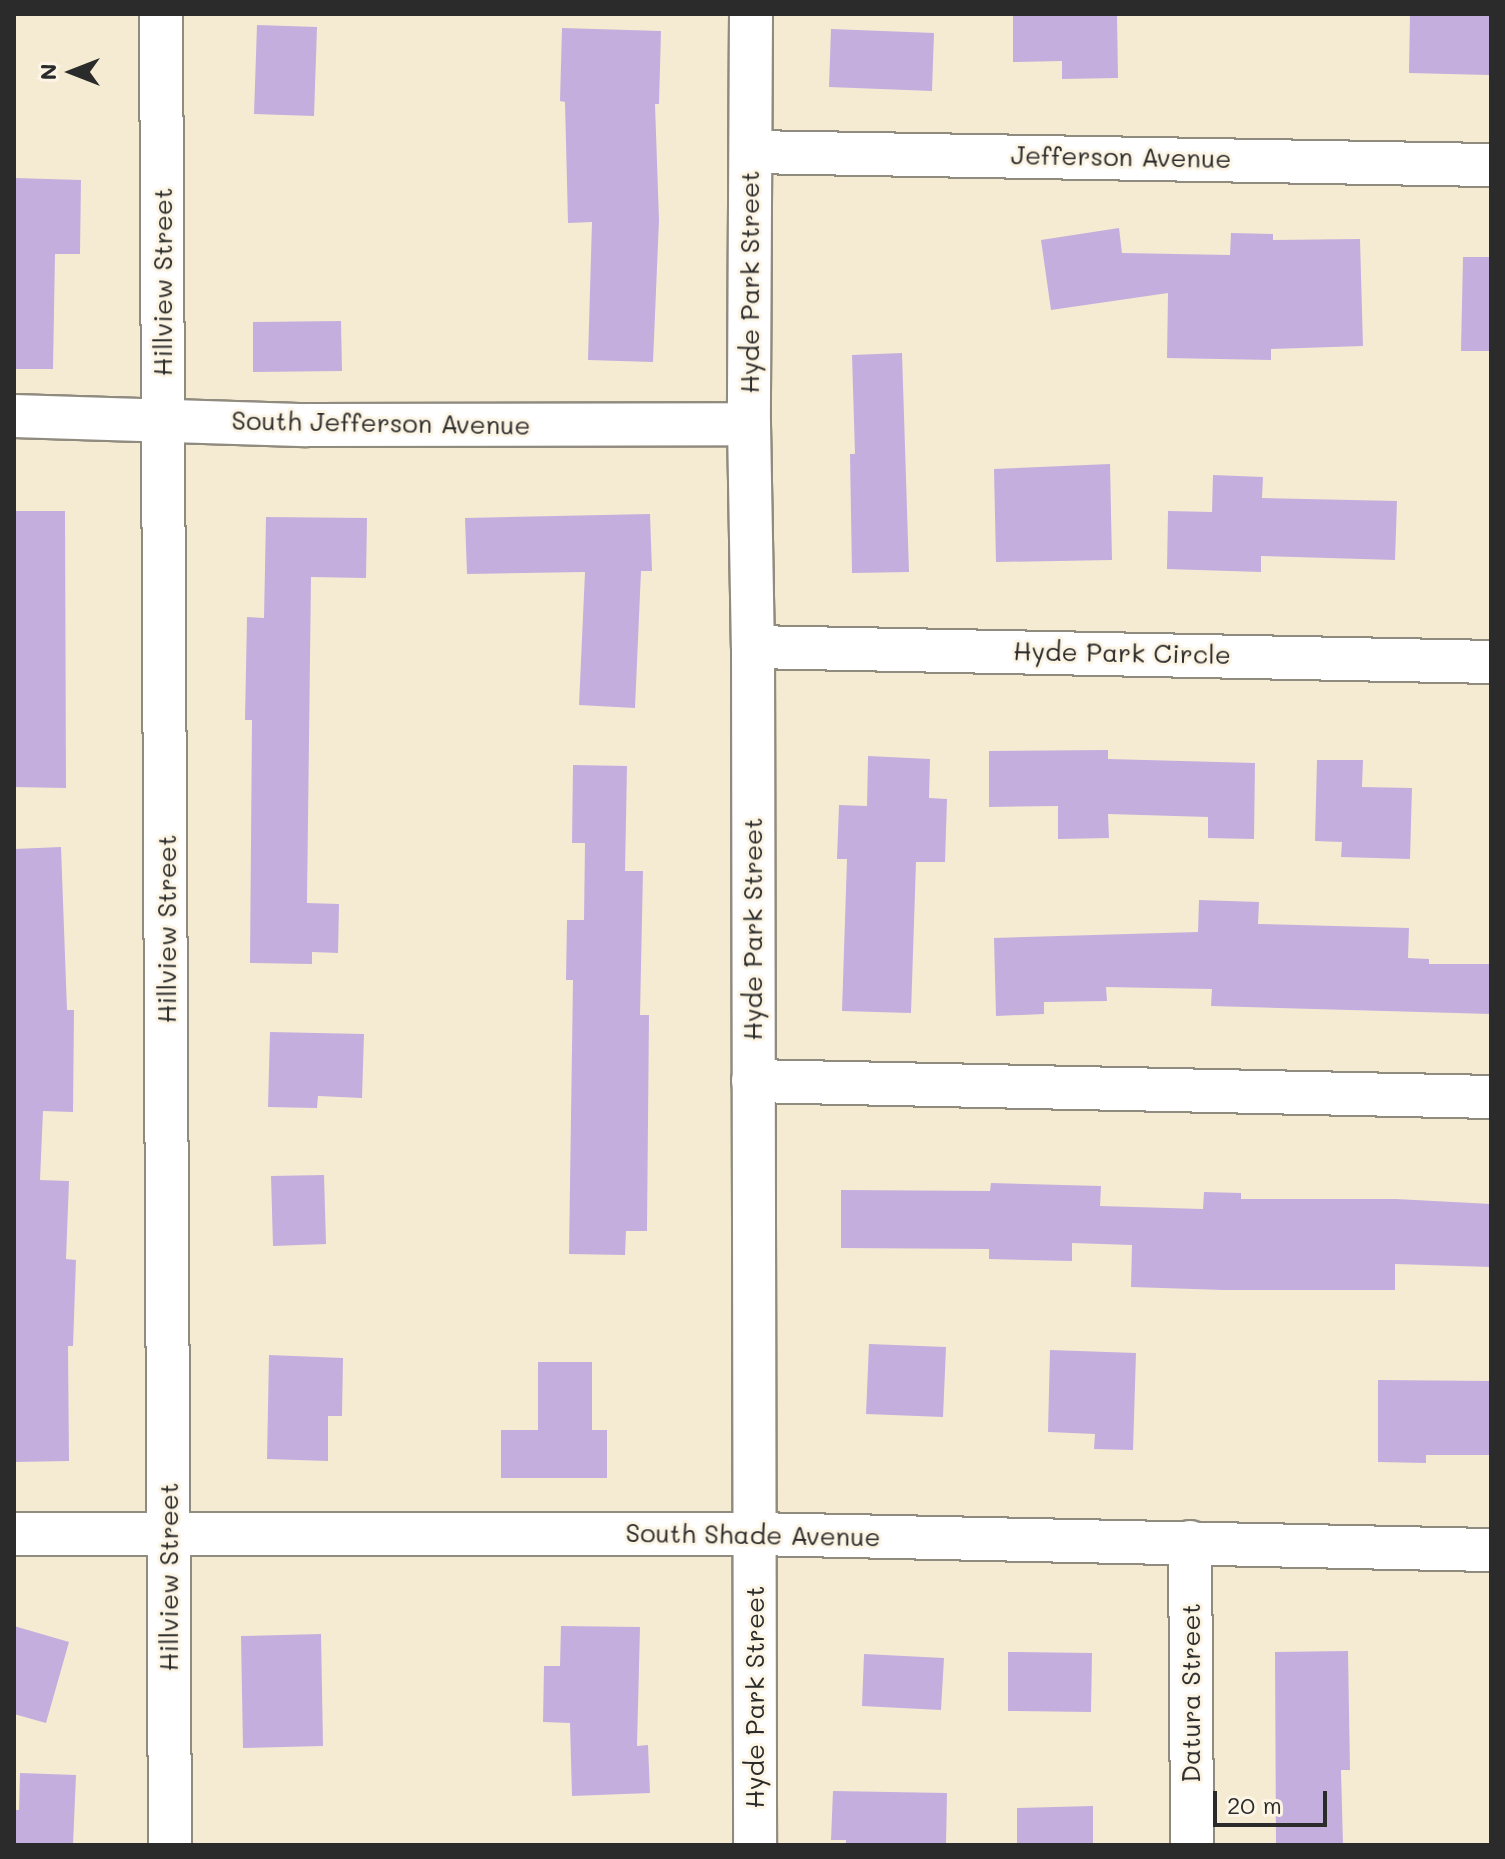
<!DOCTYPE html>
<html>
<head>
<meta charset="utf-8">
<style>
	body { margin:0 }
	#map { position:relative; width:1505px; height:1859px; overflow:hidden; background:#f5ebd3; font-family:Mali,sans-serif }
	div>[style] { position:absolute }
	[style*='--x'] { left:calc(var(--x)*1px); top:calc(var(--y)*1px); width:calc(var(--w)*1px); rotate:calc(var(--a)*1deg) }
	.building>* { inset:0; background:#c4aede }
	.roads { filter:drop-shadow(2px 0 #908b7f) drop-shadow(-2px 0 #908b7f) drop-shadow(0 2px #908b7f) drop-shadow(0 -2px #908b7f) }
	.minor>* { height:42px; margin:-21px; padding:0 21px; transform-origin:21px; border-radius:21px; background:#fff }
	span { translate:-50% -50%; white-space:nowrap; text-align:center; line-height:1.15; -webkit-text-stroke:6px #fcf5e5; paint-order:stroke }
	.street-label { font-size:26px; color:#2b2b2b }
	.frame { position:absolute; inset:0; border:16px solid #2b2b2b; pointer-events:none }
	.north { position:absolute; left:32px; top:32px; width:80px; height:80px; -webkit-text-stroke:6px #fcf5e5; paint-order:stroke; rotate:270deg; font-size:22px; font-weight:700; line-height:32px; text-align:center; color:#2b2b2b }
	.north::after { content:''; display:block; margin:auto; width:28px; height:36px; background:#2b2b2b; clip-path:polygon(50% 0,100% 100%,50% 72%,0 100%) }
	.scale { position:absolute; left:1213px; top:1791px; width:114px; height:36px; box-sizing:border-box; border:4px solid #2b2b2b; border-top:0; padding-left:10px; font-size:24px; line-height:28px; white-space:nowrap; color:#2b2b2b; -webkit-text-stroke:6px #fcf5e5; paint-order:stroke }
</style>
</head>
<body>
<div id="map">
	<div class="building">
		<div style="clip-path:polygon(1013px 14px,1117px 14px,1118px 78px,1062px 79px,1062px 61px,1013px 62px)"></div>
		<div style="clip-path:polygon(1410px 14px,1490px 14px,1489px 75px,1409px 73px)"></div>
		<div style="clip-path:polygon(257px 25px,317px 27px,314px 116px,254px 114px)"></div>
		<div style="clip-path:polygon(562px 28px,661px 31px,659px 104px,655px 104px,659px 220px,653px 362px,588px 360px,592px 222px,568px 223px,565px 102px,560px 101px)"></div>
		<div style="clip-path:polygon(831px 29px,934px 33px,932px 91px,829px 87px)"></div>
		<div style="clip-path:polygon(14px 178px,81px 180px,80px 254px,55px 254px,53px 369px,14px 369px)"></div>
		<div style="clip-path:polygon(1119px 228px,1122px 253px,1230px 255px,1231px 233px,1273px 234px,1273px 240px,1360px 239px,1363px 346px,1271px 349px,1271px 360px,1167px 358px,1168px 293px,1051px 310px,1041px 240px)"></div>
		<div style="clip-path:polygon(1463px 257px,1491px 257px,1491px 351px,1461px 351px)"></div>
		<div style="clip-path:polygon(341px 321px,342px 371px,253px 372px,253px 322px)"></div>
		<div style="clip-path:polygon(902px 353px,909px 572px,852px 573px,850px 454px,855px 454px,852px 355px)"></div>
		<div style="clip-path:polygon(1110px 464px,1112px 560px,996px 562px,994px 469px)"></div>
		<div style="clip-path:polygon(1213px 475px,1263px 477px,1262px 498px,1397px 501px,1395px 560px,1261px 556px,1261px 572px,1167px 569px,1168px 511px,1212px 512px)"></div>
		<div style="clip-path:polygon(14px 511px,65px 511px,66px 788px,14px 787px)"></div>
		<div style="clip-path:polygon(650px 514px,652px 571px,641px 571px,635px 708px,579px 705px,585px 572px,467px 574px,465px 518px)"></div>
		<div style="clip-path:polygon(266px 517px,367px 518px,366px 578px,311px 577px,307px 903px,339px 904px,338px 953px,312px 952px,312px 964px,250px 963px,252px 720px,245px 720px,247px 617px,264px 618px)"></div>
		<div style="clip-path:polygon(1108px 750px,1108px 759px,1255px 763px,1254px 839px,1208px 838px,1208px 817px,1108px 814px,1109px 838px,1058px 839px,1058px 806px,989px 807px,989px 751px)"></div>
		<div style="clip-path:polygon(868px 756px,930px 759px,929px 798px,947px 799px,945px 862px,916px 862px,911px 1013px,842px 1011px,847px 859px,837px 859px,839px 805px,867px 806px)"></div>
		<div style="clip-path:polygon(1317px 760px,1363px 760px,1362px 787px,1412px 788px,1410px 859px,1341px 857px,1342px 842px,1315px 841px)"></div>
		<div style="clip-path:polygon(573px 765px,627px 766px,625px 871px,643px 871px,640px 1015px,649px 1015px,647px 1231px,626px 1231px,625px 1255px,569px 1254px,573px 980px,566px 980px,567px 920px,584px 920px,585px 843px,572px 843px)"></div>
		<div style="clip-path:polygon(61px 847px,67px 1010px,74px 1010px,73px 1112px,43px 1111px,40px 1180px,69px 1181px,66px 1259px,76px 1260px,73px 1346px,68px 1346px,69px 1461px,14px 1462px,14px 849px)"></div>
		<div style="clip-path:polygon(1199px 900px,1259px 902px,1258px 924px,1409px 928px,1408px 958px,1429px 959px,1429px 964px,1491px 964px,1491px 1014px,1211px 1006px,1212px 989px,1106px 987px,1107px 1001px,1044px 1002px,1044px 1014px,996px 1016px,994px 938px,1198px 932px)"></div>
		<div style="clip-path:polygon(270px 1032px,364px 1034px,362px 1098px,318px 1096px,317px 1108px,268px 1107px)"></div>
		<div style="clip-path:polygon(324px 1175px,326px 1244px,273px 1246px,271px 1176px)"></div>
		<div style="clip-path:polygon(991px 1183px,1101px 1186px,1100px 1206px,1203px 1209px,1204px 1192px,1241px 1193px,1241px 1199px,1396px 1199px,1491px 1204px,1491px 1267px,1395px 1264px,1395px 1290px,1224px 1290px,1131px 1287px,1132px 1245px,1072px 1243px,1072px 1261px,989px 1259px,989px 1249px,841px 1248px,841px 1190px,990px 1191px)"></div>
		<div style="clip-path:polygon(869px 1344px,946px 1347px,943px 1417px,866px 1414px)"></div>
		<div style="clip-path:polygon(1050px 1350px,1136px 1353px,1133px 1450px,1094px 1449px,1095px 1434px,1048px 1432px)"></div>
		<div style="clip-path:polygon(269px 1355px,343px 1358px,342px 1416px,328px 1416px,328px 1461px,267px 1459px)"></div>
		<div style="clip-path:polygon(538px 1362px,592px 1362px,592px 1430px,607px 1430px,607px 1478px,501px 1478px,501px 1430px,538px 1430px)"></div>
		<div style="clip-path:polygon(1378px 1380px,1491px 1381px,1491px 1455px,1426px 1455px,1426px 1463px,1378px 1462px)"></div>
		<div style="clip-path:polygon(14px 1626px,69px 1642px,46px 1723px,14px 1714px)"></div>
		<div style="clip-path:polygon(561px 1626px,640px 1627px,637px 1746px,648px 1745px,650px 1793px,572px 1796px,570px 1723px,543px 1722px,544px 1666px,560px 1666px)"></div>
		<div style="clip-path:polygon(321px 1634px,323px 1746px,243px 1748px,241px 1636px)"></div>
		<div style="clip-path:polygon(1348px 1651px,1350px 1770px,1341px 1770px,1343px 1845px,1276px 1845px,1275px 1652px)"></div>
		<div style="clip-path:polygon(1008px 1652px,1092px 1653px,1091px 1712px,1008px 1711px)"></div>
		<div style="clip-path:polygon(864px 1654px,944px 1658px,941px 1710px,862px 1706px)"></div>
		<div style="clip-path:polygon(20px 1773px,76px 1775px,73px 1845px,14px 1845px,14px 1810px,19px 1810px)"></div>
		<div style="clip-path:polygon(833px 1791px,947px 1793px,946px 1845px,846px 1845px,846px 1840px,831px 1840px)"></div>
		<div style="clip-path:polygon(1093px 1806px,1093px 1845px,1017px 1845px,1017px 1808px)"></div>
	</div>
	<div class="roads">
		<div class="minor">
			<div style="--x:161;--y:14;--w:1831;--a:89.72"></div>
			<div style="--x:751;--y:14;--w:410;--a:90.3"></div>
			<div style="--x:749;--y:424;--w:223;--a:89"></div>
			<div style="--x:753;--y:647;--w:1198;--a:89.9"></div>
			<div style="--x:751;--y:152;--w:740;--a:1.01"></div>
			<div style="--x:14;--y:416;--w:293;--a:1.8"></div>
			<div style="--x:307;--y:425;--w:442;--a:-0.1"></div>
			<div style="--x:753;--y:647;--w:738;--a:1.16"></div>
			<div style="--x:753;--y:1081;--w:738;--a:1.24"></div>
			<div style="--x:14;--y:1534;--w:741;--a:0"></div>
			<div style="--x:755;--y:1534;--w:736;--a:1.25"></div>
			<div style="--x:1190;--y:1542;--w:303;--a:89.6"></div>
		</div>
	</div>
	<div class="street-label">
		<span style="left:1121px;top:157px;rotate:1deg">Jefferson Avenue</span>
		<span style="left:163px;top:282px;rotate:-90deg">Hillview Street</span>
		<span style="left:750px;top:282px;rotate:-90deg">Hyde Park Street</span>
		<span style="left:381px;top:423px;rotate:1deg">South Jefferson Avenue</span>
		<span style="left:1122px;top:653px;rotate:1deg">Hyde Park Circle</span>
		<span style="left:167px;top:929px;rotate:-90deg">Hillview Street</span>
		<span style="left:753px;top:929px;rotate:-90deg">Hyde Park Street</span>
		<span style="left:753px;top:1535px;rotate:1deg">South Shade Avenue</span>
		<span style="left:169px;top:1577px;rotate:-90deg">Hillview Street</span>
		<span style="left:1191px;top:1693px;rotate:-90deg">Datura Street</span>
		<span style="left:755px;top:1697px;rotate:-90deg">Hyde Park Street</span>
	</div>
	<div class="frame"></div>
	<div class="north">N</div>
	<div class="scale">20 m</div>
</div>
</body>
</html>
